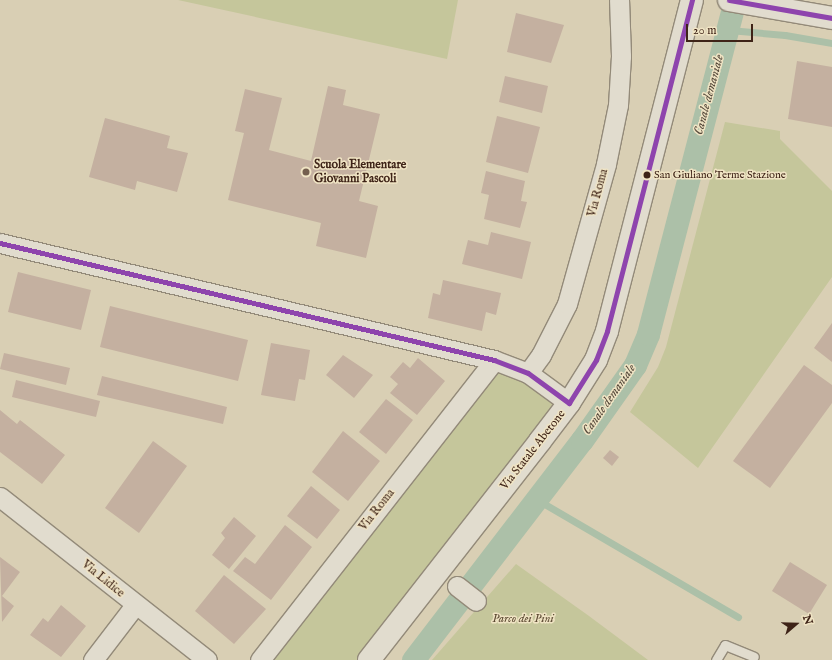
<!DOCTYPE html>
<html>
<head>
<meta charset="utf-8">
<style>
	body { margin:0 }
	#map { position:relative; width:832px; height:660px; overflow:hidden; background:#d9cfb4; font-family:"IM FELL English",serif }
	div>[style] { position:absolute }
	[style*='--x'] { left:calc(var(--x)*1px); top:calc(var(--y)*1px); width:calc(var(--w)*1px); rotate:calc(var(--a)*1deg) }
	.green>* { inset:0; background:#c5c69b }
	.stream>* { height:7px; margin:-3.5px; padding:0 3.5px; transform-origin:3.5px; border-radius:3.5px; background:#acc0a8 }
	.canal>* { height:23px; margin:-11.5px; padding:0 11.5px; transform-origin:11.5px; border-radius:11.5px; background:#acc0a8 }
	.building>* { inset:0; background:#c4b0a0 }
	.roads { filter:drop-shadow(1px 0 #938a79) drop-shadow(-1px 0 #938a79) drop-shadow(0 1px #938a79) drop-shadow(0 -1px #938a79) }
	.lane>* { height:9px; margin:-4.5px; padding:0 4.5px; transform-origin:4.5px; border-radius:4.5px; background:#e1dcce }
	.street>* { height:19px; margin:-9.5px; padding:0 9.5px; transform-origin:9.5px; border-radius:9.5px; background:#e1dcce }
	.secondary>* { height:22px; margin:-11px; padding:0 11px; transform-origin:11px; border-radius:11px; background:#e1dcce }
	.bus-1>* { height:5px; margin:-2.5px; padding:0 2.5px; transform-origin:2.5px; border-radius:2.5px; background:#8e44ad }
	.dots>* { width:11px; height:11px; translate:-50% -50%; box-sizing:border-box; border:2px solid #f0e4c4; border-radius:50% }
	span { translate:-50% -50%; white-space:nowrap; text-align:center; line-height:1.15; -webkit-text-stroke:3px #f0e4c4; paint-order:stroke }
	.bus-label { font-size:11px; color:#3e2317 }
	.left { translate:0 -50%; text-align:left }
	.poi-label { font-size:12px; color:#3e2317; font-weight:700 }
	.street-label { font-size:12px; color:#3e2317 }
	.park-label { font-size:12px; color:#5c4a33; font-style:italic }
	.water-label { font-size:13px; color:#54483a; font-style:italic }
	.north { position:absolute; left:776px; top:604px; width:40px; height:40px; -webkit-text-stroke:3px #f0e4c4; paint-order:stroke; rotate:70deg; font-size:11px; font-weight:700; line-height:16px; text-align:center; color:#3e2317 }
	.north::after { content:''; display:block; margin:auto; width:14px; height:18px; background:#3e2317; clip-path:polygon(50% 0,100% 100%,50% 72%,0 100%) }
	.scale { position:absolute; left:686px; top:24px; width:67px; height:18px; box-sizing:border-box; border:2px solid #3e2317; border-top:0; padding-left:5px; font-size:12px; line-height:14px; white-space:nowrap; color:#3e2317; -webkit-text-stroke:3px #f0e4c4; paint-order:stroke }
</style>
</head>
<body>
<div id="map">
	<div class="green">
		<div style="clip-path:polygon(178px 0,458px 0,447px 59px)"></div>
		<div style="clip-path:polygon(725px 122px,780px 131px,780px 139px,832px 191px,832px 277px,698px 468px,630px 412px,658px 367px,666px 347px)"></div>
		<div style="clip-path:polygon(494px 360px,569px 403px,369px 660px,260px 660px)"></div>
		<div style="clip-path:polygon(516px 564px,589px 616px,648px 660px,432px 660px)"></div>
	</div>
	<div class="stream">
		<div style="--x:729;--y:30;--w:56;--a:5.1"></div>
		<div style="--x:785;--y:35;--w:48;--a:9.7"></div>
		<div style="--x:536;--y:499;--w:234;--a:30.3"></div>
	</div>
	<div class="canal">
		<div style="--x:413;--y:660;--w:277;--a:-52.5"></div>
		<div style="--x:582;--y:440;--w:92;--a:-54.8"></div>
		<div style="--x:635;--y:365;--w:34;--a:-67"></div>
		<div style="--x:648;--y:334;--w:345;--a:-75.4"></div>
	</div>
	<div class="building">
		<div style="clip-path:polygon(516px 13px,564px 25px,551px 63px,507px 52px)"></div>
		<div style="clip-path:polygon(797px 61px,832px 67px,832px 127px,788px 119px)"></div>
		<div style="clip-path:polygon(505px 76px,548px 86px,542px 113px,499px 102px)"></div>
		<div style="clip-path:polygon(328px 86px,346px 90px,343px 105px,380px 114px,359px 201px,378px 206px,366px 258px,316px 246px,321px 223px,228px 200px,244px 133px,235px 131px,245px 89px,282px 98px,269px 150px,311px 161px)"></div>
		<div style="clip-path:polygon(497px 116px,540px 127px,528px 173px,486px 162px)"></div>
		<div style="clip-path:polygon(105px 118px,170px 136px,167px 148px,188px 153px,177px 192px,137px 181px,135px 190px,89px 177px)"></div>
		<div style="clip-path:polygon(486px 171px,525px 181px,521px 201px,527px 202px,520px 228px,484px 219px,489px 195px,481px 193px)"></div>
		<div style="clip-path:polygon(491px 232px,531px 242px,522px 279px,462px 264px,468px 240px,488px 245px)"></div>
		<div style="clip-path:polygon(18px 272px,91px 290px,81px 330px,8px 312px)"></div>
		<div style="clip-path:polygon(443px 280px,501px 293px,496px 315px,486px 312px,482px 331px,428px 318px,433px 293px,440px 295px)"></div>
		<div style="clip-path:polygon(110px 306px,248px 340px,238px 381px,100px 347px)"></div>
		<div style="clip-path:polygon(832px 323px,832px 362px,814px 348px)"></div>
		<div style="clip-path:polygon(271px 343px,310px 350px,305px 380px,299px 379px,295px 401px,261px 395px)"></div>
		<div style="clip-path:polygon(4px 353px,70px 368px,66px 385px,0 369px)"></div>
		<div style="clip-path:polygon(343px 355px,373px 375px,354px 398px,326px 375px)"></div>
		<div style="clip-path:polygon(418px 358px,445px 381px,417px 415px,390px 393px,398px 384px,390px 377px,403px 362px,410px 368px)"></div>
		<div style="clip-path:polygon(804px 365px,832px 385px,832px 403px,770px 488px,733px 461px)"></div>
		<div style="clip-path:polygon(102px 376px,227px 407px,223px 424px,97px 395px)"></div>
		<div style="clip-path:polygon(16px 380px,100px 401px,96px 417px,12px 397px)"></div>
		<div style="clip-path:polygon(386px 399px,413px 420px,386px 454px,359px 432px)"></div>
		<div style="clip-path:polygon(0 410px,17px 424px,20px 420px,65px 455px,42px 484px,0 452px)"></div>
		<div style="clip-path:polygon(343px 431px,380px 461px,348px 501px,312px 472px)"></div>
		<div style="clip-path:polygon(153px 441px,187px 466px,139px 533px,105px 508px)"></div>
		<div style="clip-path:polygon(610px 450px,619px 457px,612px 466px,603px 458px)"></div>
		<div style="clip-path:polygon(311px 486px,340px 510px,317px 539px,287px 516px)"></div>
		<div style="clip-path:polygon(234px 517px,256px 536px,229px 569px,212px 555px,225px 538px,221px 533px)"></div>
		<div style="clip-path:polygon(285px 525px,312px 547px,271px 600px,233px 571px,245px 557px,255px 564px)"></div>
		<div style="clip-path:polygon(0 557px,20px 572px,2px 596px,14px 606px,2px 622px)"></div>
		<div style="clip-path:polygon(790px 562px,827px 585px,809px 614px,772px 591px)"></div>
		<div style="clip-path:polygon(224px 575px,266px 609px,234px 644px,195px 611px)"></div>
		<div style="clip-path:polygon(61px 605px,86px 626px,61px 657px,30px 635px,43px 618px,48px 622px)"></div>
	</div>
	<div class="roads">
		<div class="lane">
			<div style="--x:716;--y:660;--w:17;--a:-59"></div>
			<div style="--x:725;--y:645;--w:31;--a:22"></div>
		</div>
		<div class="street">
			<div style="--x:0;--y:243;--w:508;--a:13.32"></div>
			<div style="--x:494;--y:360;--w:36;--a:21"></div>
			<div style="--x:528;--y:373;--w:51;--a:36.2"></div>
			<div style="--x:528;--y:373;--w:22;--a:-54"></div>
			<div style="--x:541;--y:355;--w:57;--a:-63"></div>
			<div style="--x:567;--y:304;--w:145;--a:-74.4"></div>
			<div style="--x:606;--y:164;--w:60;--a:-78.5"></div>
			<div style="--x:618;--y:105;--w:49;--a:-86.5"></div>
			<div style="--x:621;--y:56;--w:56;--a:-92"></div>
			<div style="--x:0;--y:497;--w:263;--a:38.2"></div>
			<div style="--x:457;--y:586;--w:24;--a:38"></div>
			<div style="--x:93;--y:660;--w:69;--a:-52.6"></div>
			<div style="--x:260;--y:660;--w:380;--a:-52"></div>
		</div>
		<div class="secondary">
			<div style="--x:729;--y:0;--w:105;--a:9.9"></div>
			<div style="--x:369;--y:660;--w:278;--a:-52"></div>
			<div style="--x:540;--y:441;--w:48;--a:-52.7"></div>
			<div style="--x:569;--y:403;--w:51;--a:-57.9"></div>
			<div style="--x:596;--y:360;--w:31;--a:-69"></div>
			<div style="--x:607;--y:331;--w:342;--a:-75.6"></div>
		</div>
	</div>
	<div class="bus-1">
		<div style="--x:729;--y:0;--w:105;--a:9.9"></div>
		<div style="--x:0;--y:243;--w:508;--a:13.32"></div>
		<div style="--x:494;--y:360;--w:36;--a:21"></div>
		<div style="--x:528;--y:373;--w:51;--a:36.2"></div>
		<div style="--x:569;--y:403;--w:51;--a:-57.9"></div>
		<div style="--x:596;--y:360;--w:31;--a:-69"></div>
		<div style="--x:607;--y:331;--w:342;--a:-75.6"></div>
	</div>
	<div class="dots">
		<div style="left:306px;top:172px;background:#745f4e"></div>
		<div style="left:647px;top:175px;background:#3e2317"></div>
	</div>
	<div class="bus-label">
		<span class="left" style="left:654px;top:175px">San Giuliano Terme Stazione</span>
	</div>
	<div class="poi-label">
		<span class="left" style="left:314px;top:172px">Scuola Elementare<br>Giovanni Pascoli</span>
	</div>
	<div class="street-label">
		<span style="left:598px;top:193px;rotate:-75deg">Via Roma</span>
		<span style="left:533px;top:450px;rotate:-52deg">Via Statale Abetone</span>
		<span style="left:377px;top:510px;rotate:-52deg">Via Roma</span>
		<span style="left:103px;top:579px;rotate:39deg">Via Lidice</span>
	</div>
	<div class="park-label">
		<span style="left:523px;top:619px">Parco dei Pini</span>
	</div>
	<div class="water-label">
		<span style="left:710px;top:95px;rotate:-75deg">Canale demaniale</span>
		<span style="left:610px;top:400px;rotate:-55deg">Canale demaniale</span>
	</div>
	<div class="north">N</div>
	<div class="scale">20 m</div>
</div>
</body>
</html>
